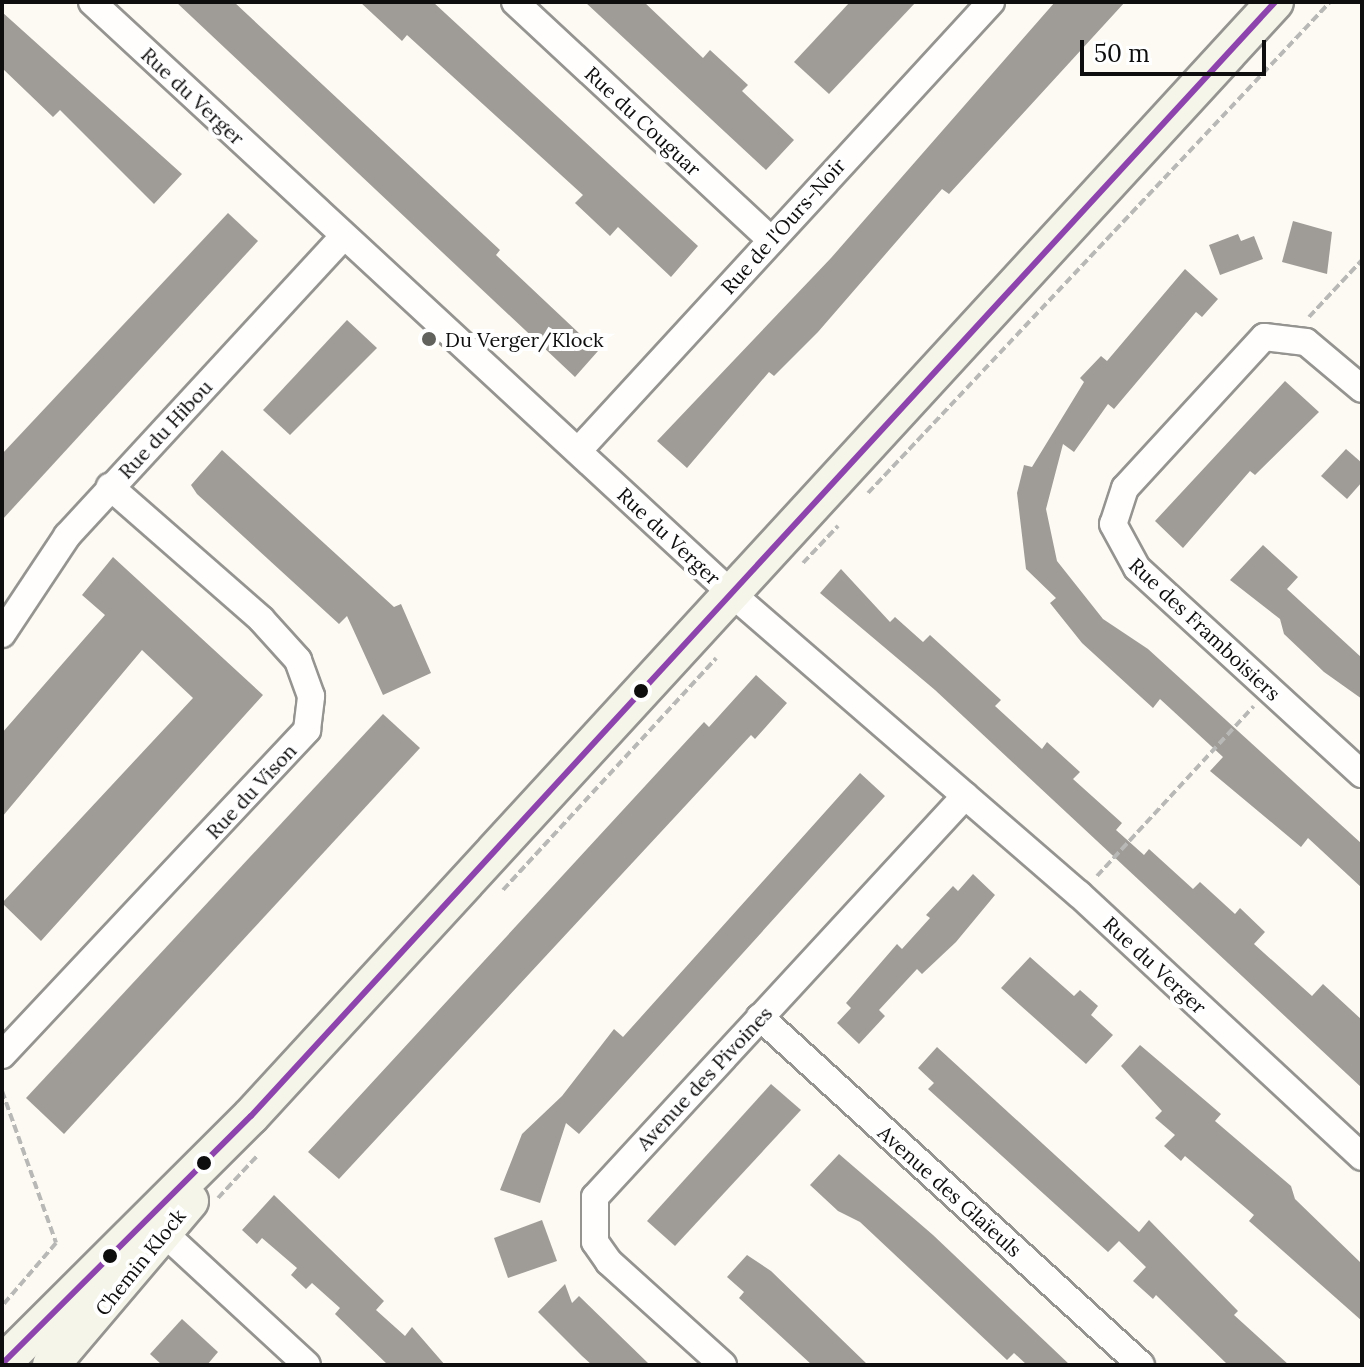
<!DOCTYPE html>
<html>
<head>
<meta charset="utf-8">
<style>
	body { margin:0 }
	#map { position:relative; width:1364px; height:1367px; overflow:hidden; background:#fcfaf2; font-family:Lora,serif }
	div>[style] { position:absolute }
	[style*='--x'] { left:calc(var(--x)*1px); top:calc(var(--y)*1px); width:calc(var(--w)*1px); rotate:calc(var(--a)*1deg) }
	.building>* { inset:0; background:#9f9c98 }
	.path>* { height:4px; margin-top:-2px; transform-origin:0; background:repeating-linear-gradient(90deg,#b8b8b6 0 8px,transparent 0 12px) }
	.roads { filter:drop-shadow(2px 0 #959491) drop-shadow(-2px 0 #959491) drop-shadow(0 2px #959491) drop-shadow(0 -2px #959491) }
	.street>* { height:26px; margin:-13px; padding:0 13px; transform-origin:13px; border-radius:13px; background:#fffefd }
	.secondary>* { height:36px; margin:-18px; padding:0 18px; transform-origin:18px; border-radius:18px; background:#f5f5ea }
	.bus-1>* { height:6px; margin:-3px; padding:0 3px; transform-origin:3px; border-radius:3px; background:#8e44ad }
	.dots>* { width:22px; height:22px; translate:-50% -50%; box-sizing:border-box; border:4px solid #fff; border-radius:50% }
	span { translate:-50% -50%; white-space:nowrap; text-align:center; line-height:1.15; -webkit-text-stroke:8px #fff; paint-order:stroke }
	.street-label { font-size:20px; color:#0e0e0e }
	.poi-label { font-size:20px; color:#0e0e0e }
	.left { translate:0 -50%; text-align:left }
	.frame { position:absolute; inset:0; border:4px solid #0e0e0e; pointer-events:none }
	.scale { position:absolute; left:1080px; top:40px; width:186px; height:36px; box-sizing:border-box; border:4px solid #0e0e0e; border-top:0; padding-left:10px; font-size:24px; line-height:28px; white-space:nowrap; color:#0e0e0e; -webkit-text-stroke:6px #fff; paint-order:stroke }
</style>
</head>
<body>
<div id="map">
	<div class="building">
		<div style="clip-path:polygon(176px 2px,234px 2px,500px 250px,496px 255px,598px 351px,575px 377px)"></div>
		<div style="clip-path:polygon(360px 2px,433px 2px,698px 246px,671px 277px,618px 227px,610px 236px,575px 203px,583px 195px,407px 35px,402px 41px)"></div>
		<div style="clip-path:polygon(585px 2px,644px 2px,703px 58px,710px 50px,748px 85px,742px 91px,794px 140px,766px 170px)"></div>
		<div style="clip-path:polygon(850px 2px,916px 2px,829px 94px,794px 62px)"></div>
		<div style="clip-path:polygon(1055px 2px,1125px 2px,949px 194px,942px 189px,818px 332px,774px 376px,769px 372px,687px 468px,657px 441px,831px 258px)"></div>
		<div style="clip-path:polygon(2px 12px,182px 174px,154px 204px,60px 110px,53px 117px,2px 68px)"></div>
		<div style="clip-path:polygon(228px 213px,258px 241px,2px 520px,2px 454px)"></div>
		<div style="clip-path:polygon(1293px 221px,1332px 232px,1327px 274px,1282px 262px)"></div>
		<div style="clip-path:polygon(1238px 234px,1241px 241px,1254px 236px,1263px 259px,1220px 275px,1209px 245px)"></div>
		<div style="clip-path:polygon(1185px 269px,1218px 299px,1202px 317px,1196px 312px,1114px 409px,1108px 404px,1074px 452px,1063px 444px,1046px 509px,1057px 561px,1103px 619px,1148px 649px,1362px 844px,1362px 888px,1308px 838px,1301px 847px,1210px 771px,1223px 757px,1160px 699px,1153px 708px,1082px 643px,1050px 603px,1056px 598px,1026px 569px,1017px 493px,1024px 465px,1032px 467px,1084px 382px,1080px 378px,1101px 356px,1107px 361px)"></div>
		<div style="clip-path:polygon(347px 320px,377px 348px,290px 435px,263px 410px)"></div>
		<div style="clip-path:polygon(1285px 381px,1319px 412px,1255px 475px,1250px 471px,1183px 548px,1155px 521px)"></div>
		<div style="clip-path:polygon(1346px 449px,1362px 463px,1362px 482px,1347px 499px,1321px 476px)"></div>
		<div style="clip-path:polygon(222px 450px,394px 607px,401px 604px,431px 673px,383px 695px,347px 616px,339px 624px,197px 494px,191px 485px)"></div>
		<div style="clip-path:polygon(1263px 545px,1298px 577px,1287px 589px,1362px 658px,1362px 699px,1324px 672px,1284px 634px,1280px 619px,1230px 580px)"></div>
		<div style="clip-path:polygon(113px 557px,263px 695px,41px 941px,2px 903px,193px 698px,142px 650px,2px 817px,2px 733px,105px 615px,82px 595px)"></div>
		<div style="clip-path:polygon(841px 569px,890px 622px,895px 617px,923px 642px,930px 635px,1001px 700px,995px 706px,1042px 749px,1047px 742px,1080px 772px,1073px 779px,1122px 823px,1116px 830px,1144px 855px,1149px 849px,1193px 889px,1200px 882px,1235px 914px,1240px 908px,1265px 932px,1254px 944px,1312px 996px,1323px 984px,1362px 1020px,1362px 1088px,935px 690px,820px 593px)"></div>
		<div style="clip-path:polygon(756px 675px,787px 703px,755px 739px,751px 735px,339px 1179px,308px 1152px,704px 722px,709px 727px)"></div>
		<div style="clip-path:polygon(383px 714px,420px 748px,64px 1134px,26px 1098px)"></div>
		<div style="clip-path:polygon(860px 773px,885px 796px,579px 1134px,566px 1123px,540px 1203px,500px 1190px,522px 1134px,562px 1096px,614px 1029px,623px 1037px)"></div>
		<div style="clip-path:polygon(973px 874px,995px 895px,956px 942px,922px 974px,917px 969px,879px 1010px,885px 1016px,859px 1044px,837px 1023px,851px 1008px,846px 1003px,897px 944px,902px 949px,930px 918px,926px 915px,953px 886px,958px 891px)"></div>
		<div style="clip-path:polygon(1030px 957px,1074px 996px,1080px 990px,1098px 1006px,1091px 1015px,1113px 1035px,1086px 1064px,1001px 988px)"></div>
		<div style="clip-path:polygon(1140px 1045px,1221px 1114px,1215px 1121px,1291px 1186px,1295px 1199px,1362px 1264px,1362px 1321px,1249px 1221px,1254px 1215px,1185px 1156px,1181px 1161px,1164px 1146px,1175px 1135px,1155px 1118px,1162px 1111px,1121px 1066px)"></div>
		<div style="clip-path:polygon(937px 1047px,1139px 1232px,1149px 1220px,1238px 1311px,1234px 1315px,1289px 1365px,1228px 1365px,1156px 1295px,1153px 1299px,1133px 1281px,1146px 1267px,1119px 1241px,1108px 1252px,928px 1089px,934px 1083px,918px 1068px)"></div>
		<div style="clip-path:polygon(771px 1084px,801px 1110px,675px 1246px,647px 1221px)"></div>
		<div style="clip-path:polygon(839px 1154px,933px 1235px,1070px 1365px,1027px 1365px,1014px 1353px,1007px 1360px,860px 1222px,838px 1211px,810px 1185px)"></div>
		<div style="clip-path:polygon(274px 1195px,384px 1301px,376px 1310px,405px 1336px,412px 1327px,445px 1365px,388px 1365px,335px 1314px,340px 1308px,312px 1283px,306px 1289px,291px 1275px,297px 1268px,262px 1238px,257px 1244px,242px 1230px)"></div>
		<div style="clip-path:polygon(542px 1220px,557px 1261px,508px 1278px,494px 1238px)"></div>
		<div style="clip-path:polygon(747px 1255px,771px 1271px,868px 1365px,812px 1365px,739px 1298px,744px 1292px,727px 1277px)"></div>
		<div style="clip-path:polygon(565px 1284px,572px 1303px,579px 1296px,650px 1365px,592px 1365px,582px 1356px,538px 1312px)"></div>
		<div style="clip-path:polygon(182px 1319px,218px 1352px,207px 1365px,162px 1365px,150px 1354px)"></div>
	</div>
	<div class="path">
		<div style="--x:1309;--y:317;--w:78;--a:-47.1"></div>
		<div style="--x:868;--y:493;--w:674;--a:-46.74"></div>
		<div style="--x:803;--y:563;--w:51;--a:-46.6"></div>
		<div style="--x:1097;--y:876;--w:231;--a:-47.3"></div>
		<div style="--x:503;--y:890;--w:315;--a:-47.4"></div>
		<div style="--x:2;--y:1091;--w:161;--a:70.4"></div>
		<div style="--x:56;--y:1243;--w:83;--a:130.6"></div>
		<div style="--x:218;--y:1198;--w:59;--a:-47.1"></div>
	</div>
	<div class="roads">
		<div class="street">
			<div style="--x:92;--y:2;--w:870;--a:42.77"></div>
			<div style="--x:731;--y:593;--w:460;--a:40.9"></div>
			<div style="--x:1079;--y:894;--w:386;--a:42.9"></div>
			<div style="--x:515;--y:2;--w:350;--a:42.9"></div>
			<div style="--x:1362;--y:389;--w:73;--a:-140"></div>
			<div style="--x:1306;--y:342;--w:42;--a:-173.2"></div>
			<div style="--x:1264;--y:337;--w:205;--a:132.6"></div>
			<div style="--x:1125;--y:488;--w:38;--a:108"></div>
			<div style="--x:1113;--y:524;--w:50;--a:61.4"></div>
			<div style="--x:1137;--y:568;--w:305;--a:42.5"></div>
			<div style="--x:578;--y:451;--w:610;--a:-47.39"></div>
			<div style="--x:2;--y:634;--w:118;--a:-56.4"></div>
			<div style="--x:67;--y:536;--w:408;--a:-47.3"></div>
			<div style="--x:760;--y:1017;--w:516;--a:42.41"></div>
			<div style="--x:2;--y:1055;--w:446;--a:-46.8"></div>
			<div style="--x:307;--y:730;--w:34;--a:-83"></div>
			<div style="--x:311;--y:696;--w:38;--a:-110"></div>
			<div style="--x:298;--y:660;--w:55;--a:-132.1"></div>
			<div style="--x:261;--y:619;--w:201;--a:-138.8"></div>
			<div style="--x:151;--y:1221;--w:212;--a:42.7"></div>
			<div style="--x:723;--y:1365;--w:154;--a:-137.9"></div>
			<div style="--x:609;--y:1262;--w:24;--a:-125"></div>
			<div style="--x:595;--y:1242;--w:45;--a:-90"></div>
			<div style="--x:595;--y:1197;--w:546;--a:-47.3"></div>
		</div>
		<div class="secondary">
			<div style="--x:2;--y:1364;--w:351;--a:-44.9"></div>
			<div style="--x:251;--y:1116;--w:1513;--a:-47.41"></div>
			<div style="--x:51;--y:1365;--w:215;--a:-49.7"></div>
		</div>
	</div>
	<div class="bus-1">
		<div style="--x:2;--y:1364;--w:351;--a:-44.9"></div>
		<div style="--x:251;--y:1116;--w:1513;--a:-47.41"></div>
	</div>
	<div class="dots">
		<div style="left:429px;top:339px;background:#61615e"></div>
		<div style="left:641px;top:691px;background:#0e0e0e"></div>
		<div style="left:204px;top:1163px;background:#0e0e0e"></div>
		<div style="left:110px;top:1256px;background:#0e0e0e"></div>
	</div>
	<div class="street-label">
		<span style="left:193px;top:96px;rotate:43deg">Rue du Verger</span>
		<span style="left:643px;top:121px;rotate:43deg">Rue du Couguar</span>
		<span style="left:783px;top:226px;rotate:-48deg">Rue de l'Ours-Noir</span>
		<span style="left:165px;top:429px;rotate:-47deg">Rue du Hibou</span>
		<span style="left:669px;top:536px;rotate:43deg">Rue du Verger</span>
		<span style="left:1205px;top:629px;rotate:43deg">Rue des Framboisiers</span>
		<span style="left:251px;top:791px;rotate:-47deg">Rue du Vison</span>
		<span style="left:1155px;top:965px;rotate:43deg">Rue du Verger</span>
		<span style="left:704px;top:1078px;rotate:-47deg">Avenue des Pivoines</span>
		<span style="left:950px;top:1191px;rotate:42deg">Avenue des Glaïeuls</span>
		<span style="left:140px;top:1262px;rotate:-51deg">Chemin Klock</span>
	</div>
	<div class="poi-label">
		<span class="left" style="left:445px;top:339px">Du Verger/Klock</span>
	</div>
	<div class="frame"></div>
	<div class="scale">50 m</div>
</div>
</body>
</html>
